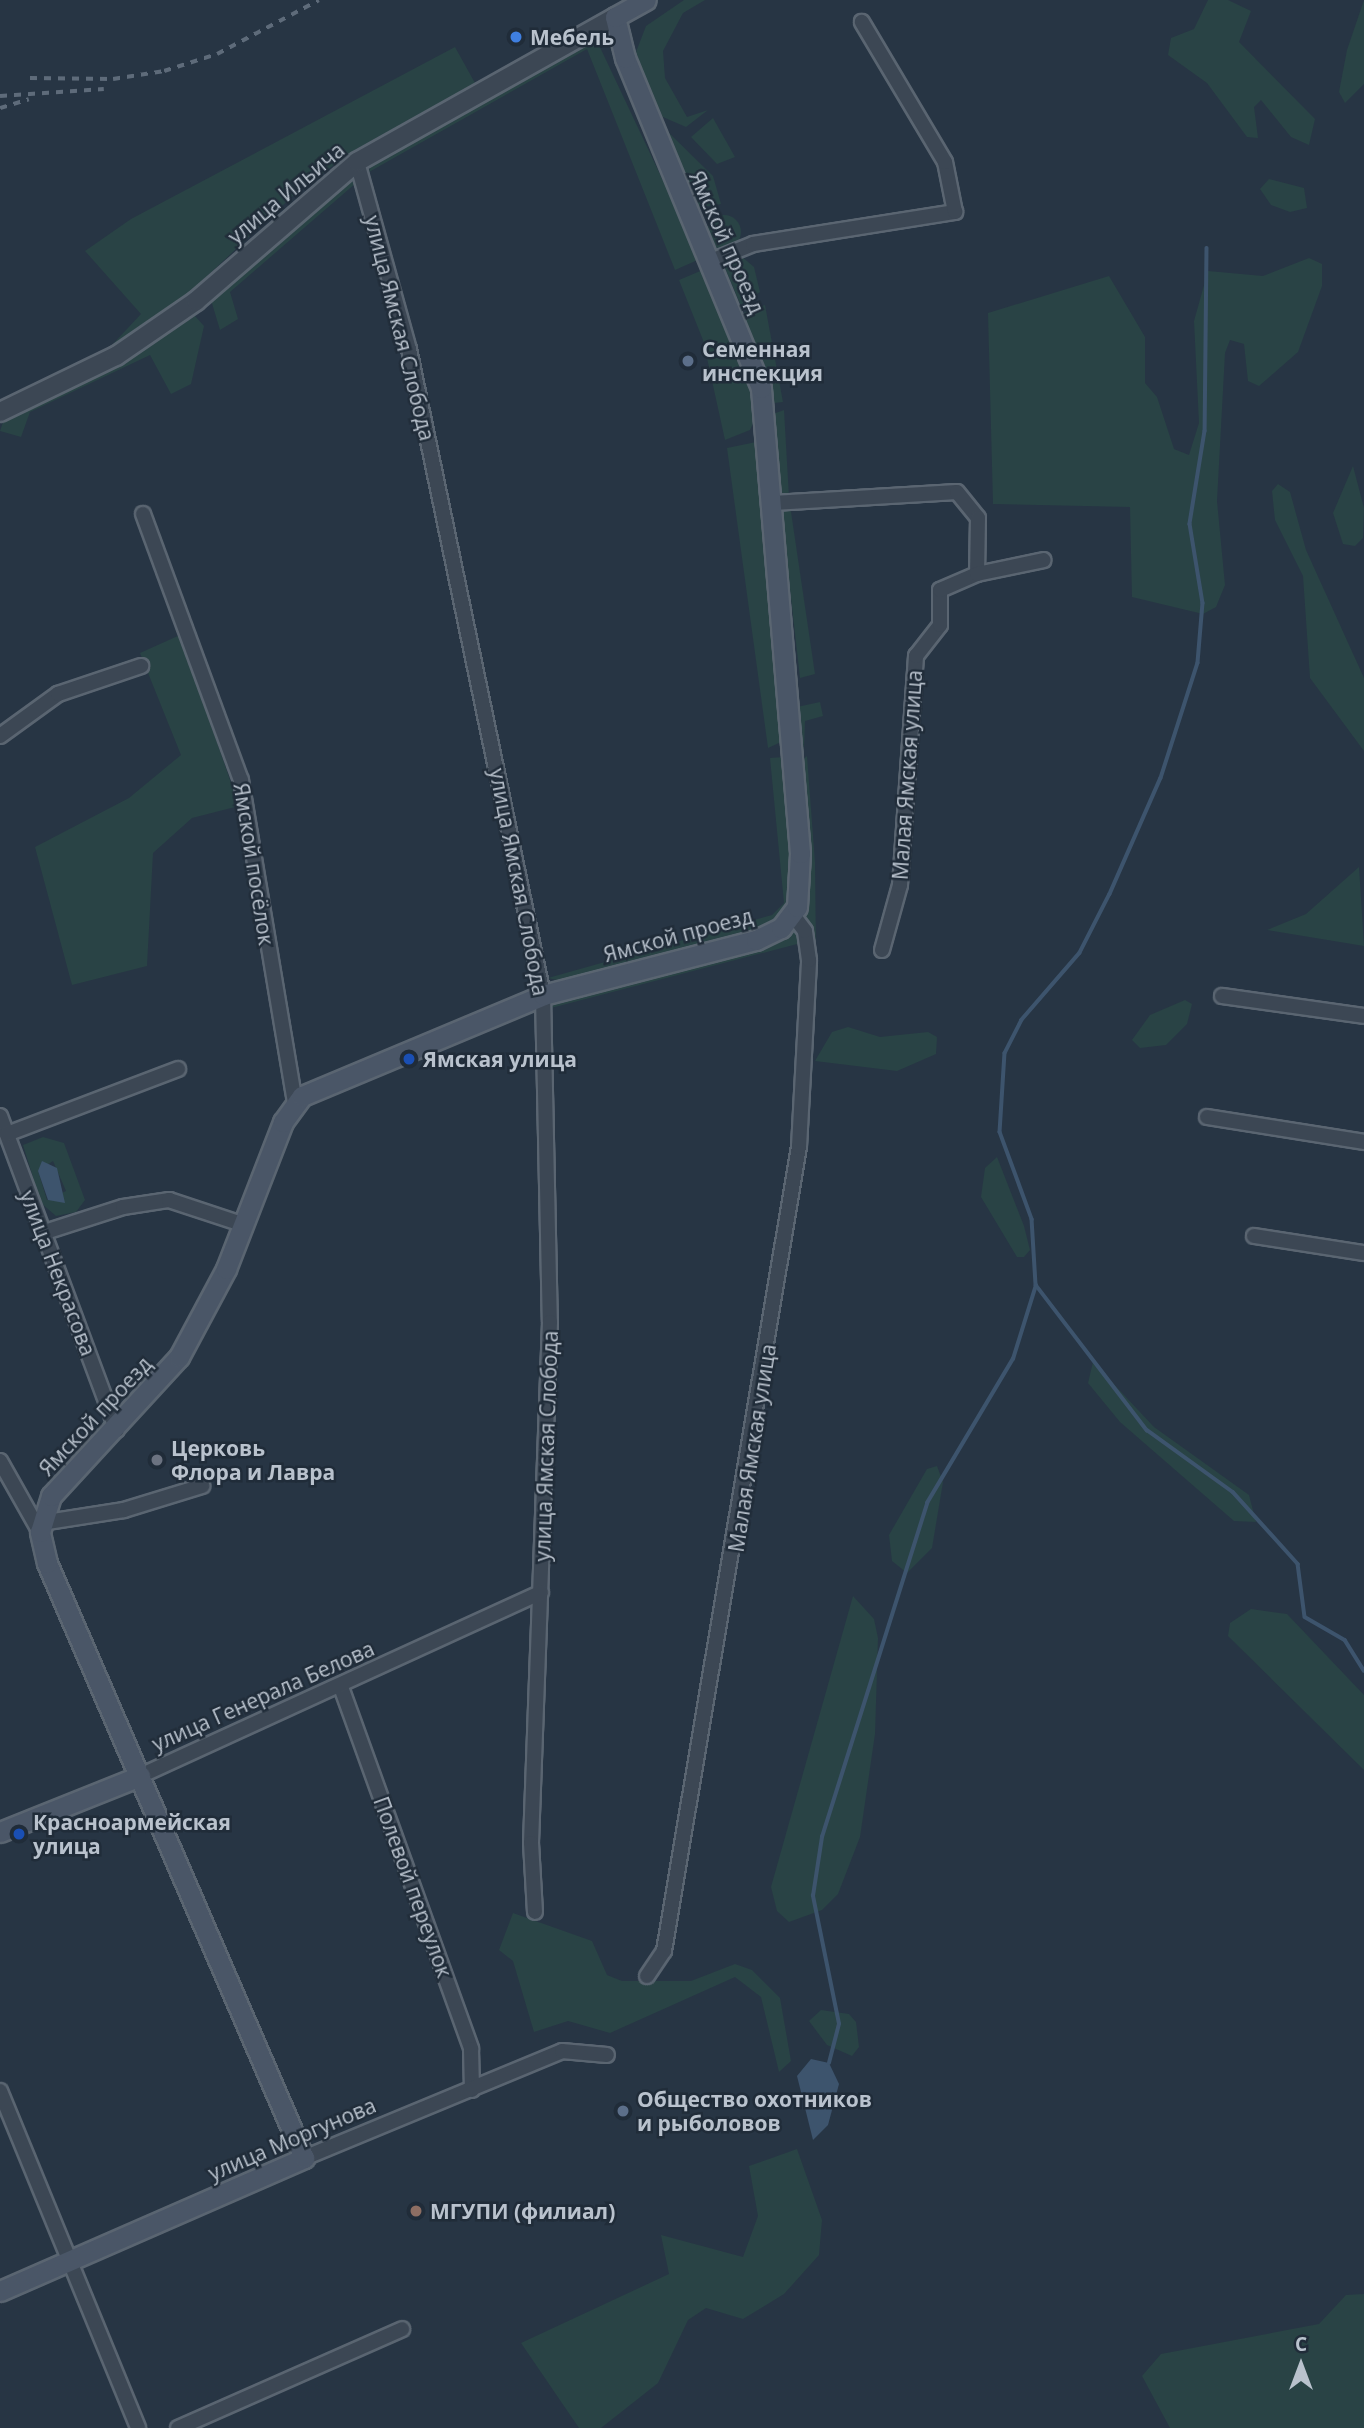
<!DOCTYPE html>
<html>
<head>
<meta charset="utf-8">
<style>
	body { margin:0 }
	#map { position:relative; width:1364px; height:2428px; overflow:hidden; background:#273544; font-family:"Open Sans",sans-serif }
	div>[style] { position:absolute }
	[style*='--x'] { left:calc(var(--x)*1px); top:calc(var(--y)*1px); width:calc(var(--w)*1px); rotate:calc(var(--a)*1deg) }
	.green>* { inset:0; background:#294345 }
	.round { border-radius:50% }
	.water>* { inset:0; background:#3d546d }
	.stream>* { height:3.5px; margin:-1.75px; padding:0 1.75px; transform-origin:1.75px; border-radius:1.75px; background:#3d546d }
	.roads { filter:drop-shadow(2px 0 #5a6571) drop-shadow(-2px 0 #5a6571) drop-shadow(0 2px #5a6571) drop-shadow(0 -2px #5a6571) }
	.minor>* { height:14px; margin:-7px; padding:0 7px; transform-origin:7px; border-radius:7px; background:#3c4754 }
	.tertiary>* { height:18px; margin:-9px; padding:0 9px; transform-origin:9px; border-radius:9px; background:#3c4754 }
	.secondary>* { height:19px; margin:-9.5px; padding:0 9.5px; transform-origin:9.5px; border-radius:9.5px; background:#4a5667 }
	.rail>* { height:3.5px; margin-top:-1.75px; transform-origin:0; background:repeating-linear-gradient(90deg,#5e6b7a 0 7px,transparent 0 14px) }
	.dots>* { width:19px; height:19px; translate:-50% -50%; box-sizing:border-box; border:4px solid #202c39; border-radius:50% }
	span { translate:-50% -50%; white-space:nowrap; text-align:center; line-height:1.15; -webkit-text-stroke:5px #202c39; paint-order:stroke }
	.poi-label { font-size:21px; color:#b9c2cd; font-weight:700 }
	.left { translate:0 -50%; text-align:left }
	.street-label { font-size:21px; color:#b9c2cd }
	.north { position:absolute; left:1266px; top:2330px; width:70px; height:70px; -webkit-text-stroke:5px #202c39; paint-order:stroke; rotate:0deg; font-size:19px; font-weight:700; line-height:28px; text-align:center; color:#b9c2cd }
	.north::after { content:''; display:block; margin:auto; width:24px; height:32px; background:#b9c2cd; clip-path:polygon(50% 0,100% 100%,50% 72%,0 100%) }
</style>
</head>
<body>
<div id="map">
	<div class="green">
		<div style="clip-path:polygon(684px 0,705px 0,683px 13px,663px 51px,665px 78px,687px 117px,708px 110px,686px 127px,656px 114px,636px 52px,646px 26px)"></div>
		<div style="clip-path:polygon(1208px 0,1228px 0,1251px 11px,1239px 42px,1315px 119px,1309px 145px,1291px 137px,1261px 100px,1254px 107px,1258px 138px,1247px 137px,1207px 83px,1168px 55px,1171px 38px,1194px 29px)"></div>
		<div style="clip-path:polygon(1364px 0,1364px 84px,1345px 103px,1339px 92px,1347px 50px)"></div>
		<div style="clip-path:polygon(598px 43px,700px 259px,675px 270px,587px 49px,369px 172px,371px 163px,583px 44px)"></div>
		<div style="clip-path:polygon(455px 47px,475px 83px,353px 151px,296px 193px,190px 292px,112px 345px,141px 314px,85px 251px,131px 219px)"></div>
		<div style="clip-path:polygon(713px 118px,735px 157px,717px 164px,691px 137px)"></div>
		<div style="clip-path:polygon(663px 127px,713px 176px,721px 204px,697px 208px)"></div>
		<div style="clip-path:polygon(1269px 179px,1304px 188px,1307px 208px,1290px 212px,1271px 205px,1260px 189px)"></div>
		<div style="clip-path:polygon(348px 181px,356px 183px,230px 292px,238px 319px,220px 330px,211px 300px)"></div>
		<div class="round" style="left:707px;top:215px;width:34px;height:34px"></div>
		<div style="clip-path:polygon(741px 256px,754px 267px,760px 292px,741px 306px,724px 266px)"></div>
		<div style="clip-path:polygon(1309px 258px,1322px 264px,1322px 286px,1298px 352px,1259px 386px,1248px 381px,1244px 344px,1230px 340px,1225px 353px,1217px 501px,1225px 585px,1216px 607px,1203px 614px,1132px 597px,1130px 507px,993px 504px,988px 313px,1109px 276px,1145px 337px,1145px 383px,1157px 397px,1174px 449px,1189px 455px,1199px 423px,1194px 321px,1208px 271px,1263px 276px)"></div>
		<div style="clip-path:polygon(705px 269px,748px 376px,756px 417px,750px 430px,725px 440px,703px 340px,679px 280px)"></div>
		<div style="clip-path:polygon(765px 305px,783px 402px,774px 403px,743px 313px)"></div>
		<div style="clip-path:polygon(195px 316px,204px 326px,191px 384px,171px 394px,150px 355px,30px 412px,21px 437px,0 431px,4px 419px,121px 364px)"></div>
		<div style="clip-path:polygon(784px 410px,789px 497px,780px 494px,773px 414px)"></div>
		<div style="clip-path:polygon(756px 442px,781px 742px,768px 748px,727px 448px)"></div>
		<div style="clip-path:polygon(1353px 466px,1364px 508px,1363px 538px,1355px 546px,1343px 544px,1333px 513px)"></div>
		<div style="clip-path:polygon(1278px 484px,1290px 492px,1306px 550px,1364px 678px,1364px 751px,1310px 678px,1303px 576px,1275px 520px,1272px 491px)"></div>
		<div style="clip-path:polygon(790px 505px,815px 674px,800px 678px,781px 509px)"></div>
		<div style="clip-path:polygon(180px 635px,239px 806px,192px 818px,153px 853px,147px 966px,72px 985px,35px 847px,129px 798px,181px 755px,140px 653px)"></div>
		<div style="clip-path:polygon(820px 702px,823px 716px,805px 721px,804px 750px,797px 707px)"></div>
		<div style="clip-path:polygon(807px 756px,815px 862px,816px 952px,805px 918px,810px 887px,801px 761px)"></div>
		<div style="clip-path:polygon(784px 757px,792px 852px,791px 901px,781px 916px,752px 931px,561px 981px,548px 978px,772px 915px,784px 903px,770px 758px)"></div>
		<div style="clip-path:polygon(1359px 867px,1364px 946px,1267px 930px,1306px 914px)"></div>
		<div style="clip-path:polygon(791px 932px,798px 932px,801px 943px,551px 1008px,553px 1001px,762px 946px)"></div>
		<div style="clip-path:polygon(1185px 1000px,1192px 1004px,1187px 1024px,1166px 1045px,1140px 1048px,1132px 1040px,1150px 1015px)"></div>
		<div style="clip-path:polygon(848px 1027px,880px 1037px,928px 1032px,937px 1037px,936px 1054px,897px 1071px,815px 1061px,832px 1032px)"></div>
		<div style="clip-path:polygon(evenodd,43px 1137px,64px 1143px,85px 1200px,76px 1212px,56px 1216px,41px 1203px,23px 1145px,43px 1137px,53px 1161px,66px 1191px,47px 1200px,38px 1171px,53px 1161px)"></div>
		<div style="clip-path:polygon(997px 1157px,1024px 1226px,1030px 1250px,1024px 1257px,1017px 1257px,981px 1197px,985px 1168px)"></div>
		<div style="clip-path:polygon(1093px 1362px,1154px 1427px,1249px 1495px,1256px 1522px,1234px 1521px,1120px 1422px,1088px 1383px)"></div>
		<div style="clip-path:polygon(937px 1466px,943px 1482px,932px 1548px,907px 1573px,892px 1561px,889px 1535px,927px 1469px)"></div>
		<div style="clip-path:polygon(853px 1596px,874px 1619px,878px 1638px,875px 1734px,860px 1837px,838px 1894px,822px 1910px,789px 1922px,777px 1911px,771px 1887px)"></div>
		<div style="clip-path:polygon(1251px 1609px,1287px 1614px,1364px 1695px,1364px 1770px,1228px 1636px,1230px 1623px)"></div>
		<div style="clip-path:polygon(513px 1913px,592px 1941px,607px 1975px,622px 1981px,691px 1981px,735px 1964px,752px 1970px,780px 1998px,791px 2061px,779px 2072px,761px 1997px,735px 1977px,610px 2033px,568px 2021px,534px 2032px,513px 1961px,499px 1950px)"></div>
		<div style="clip-path:polygon(821px 2010px,849px 2014px,856px 2022px,859px 2047px,852px 2056px,827px 2045px,809px 2021px)"></div>
		<div style="clip-path:polygon(797px 2149px,822px 2220px,819px 2255px,784px 2294px,743px 2319px,706px 2308px,688px 2320px,658px 2383px,601px 2428px,579px 2428px,521px 2343px,669px 2274px,661px 2235px,743px 2257px,758px 2216px,749px 2166px)"></div>
		<div style="clip-path:polygon(1364px 2294px,1364px 2428px,1170px 2428px,1142px 2376px,1161px 2354px,1319px 2324px,1346px 2295px)"></div>
	</div>
	<div class="water">
		<div style="clip-path:polygon(42px 1161px,57px 1168px,65px 1203px,48px 1200px,38px 1171px)"></div>
		<div style="clip-path:polygon(811px 2059px,829px 2063px,839px 2084px,828px 2125px,813px 2140px,797px 2076px)"></div>
	</div>
	<div class="stream">
		<div style="--x:1207;--y:248;--w:183;--a:90.6"></div>
		<div style="--x:1205;--y:431;--w:94;--a:99.2"></div>
		<div style="--x:1190;--y:524;--w:80;--a:80.7"></div>
		<div style="--x:1203;--y:603;--w:60;--a:94.8"></div>
		<div style="--x:1198;--y:663;--w:121;--a:107.8"></div>
		<div style="--x:1161;--y:778;--w:127;--a:113.7"></div>
		<div style="--x:1110;--y:894;--w:66;--a:117"></div>
		<div style="--x:1080;--y:953;--w:89;--a:130.9"></div>
		<div style="--x:1022;--y:1020;--w:37;--a:117"></div>
		<div style="--x:1005;--y:1053;--w:79;--a:93.6"></div>
		<div style="--x:1000;--y:1132;--w:93;--a:69.8"></div>
		<div style="--x:1032;--y:1219;--w:66;--a:86.5"></div>
		<div style="--x:1036;--y:1285;--w:183;--a:52.6"></div>
		<div style="--x:1147;--y:1430;--w:106;--a:35.8"></div>
		<div style="--x:1233;--y:1492;--w:97;--a:47.9"></div>
		<div style="--x:1298;--y:1564;--w:53;--a:82.5"></div>
		<div style="--x:1305;--y:1617;--w:46;--a:29.9"></div>
		<div style="--x:1345;--y:1640;--w:36;--a:58"></div>
		<div style="--x:829;--y:2063;--w:40;--a:-75.6"></div>
		<div style="--x:839;--y:2024;--w:131;--a:-101.5"></div>
		<div style="--x:813;--y:1896;--w:60;--a:-81.3"></div>
		<div style="--x:822;--y:1837;--w:350;--a:-72.5"></div>
		<div style="--x:927;--y:1503;--w:168;--a:-59.2"></div>
		<div style="--x:1013;--y:1359;--w:77;--a:-72.7"></div>
	</div>
	<div class="roads">
		<div class="minor">
			<div style="--x:357;--y:162;--w:194;--a:74.5"></div>
			<div style="--x:409;--y:349;--w:660;--a:78.28"></div>
			<div style="--x:543;--y:995;--w:327;--a:88.8"></div>
			<div style="--x:550;--y:1322;--w:521;--a:92.09"></div>
			<div style="--x:531;--y:1843;--w:69;--a:86.7"></div>
			<div style="--x:711;--y:261;--w:45;--a:-22"></div>
			<div style="--x:753;--y:244;--w:205;--a:-9"></div>
			<div style="--x:955;--y:212;--w:51;--a:-101.3"></div>
			<div style="--x:945;--y:162;--w:163;--a:-120.7"></div>
			<div style="--x:773;--y:503;--w:184;--a:-3.4"></div>
			<div style="--x:957;--y:492;--w:33;--a:51"></div>
			<div style="--x:978;--y:518;--w:56;--a:91"></div>
			<div style="--x:143;--y:514;--w:283;--a:69.8"></div>
			<div style="--x:241;--y:780;--w:326;--a:80.5"></div>
			<div style="--x:0;--y:736;--w:72;--a:-35.9"></div>
			<div style="--x:58;--y:694;--w:88;--a:-18.6"></div>
			<div style="--x:882;--y:950;--w:67;--a:-74.5"></div>
			<div style="--x:900;--y:885;--w:230;--a:-86"></div>
			<div style="--x:916;--y:656;--w:39;--a:-52"></div>
			<div style="--x:940;--y:625;--w:35;--a:-90"></div>
			<div style="--x:940;--y:590;--w:40;--a:-23.4"></div>
			<div style="--x:977;--y:574;--w:68;--a:-11.8"></div>
			<div style="--x:1222;--y:996;--w:143;--a:8"></div>
			<div style="--x:0;--y:1116;--w:335;--a:69.6"></div>
			<div style="--x:1207;--y:1117;--w:159;--a:9"></div>
			<div style="--x:7;--y:1134;--w:183;--a:-20.8"></div>
			<div style="--x:42;--y:1233;--w:85;--a:-17.8"></div>
			<div style="--x:123;--y:1207;--w:47;--a:-8.7"></div>
			<div style="--x:169;--y:1200;--w:77;--a:18.2"></div>
			<div style="--x:1254;--y:1236;--w:111;--a:8.8"></div>
			<div style="--x:0;--y:1461;--w:81;--a:60.6"></div>
			<div style="--x:41;--y:1523;--w:84;--a:-8.9"></div>
			<div style="--x:124;--y:1510;--w:82;--a:-17.1"></div>
			<div style="--x:341;--y:1687;--w:385;--a:70.2"></div>
			<div style="--x:471;--y:2049;--w:41;--a:88.6"></div>
			<div style="--x:140;--y:1776;--w:441;--a:-24.6"></div>
			<div style="--x:647;--y:1976;--w:30;--a:-56"></div>
			<div style="--x:664;--y:1951;--w:815;--a:-80.47"></div>
			<div style="--x:799;--y:1147;--w:187;--a:-86.9"></div>
			<div style="--x:809;--y:960;--w:29;--a:-98"></div>
			<div style="--x:805;--y:931;--w:20;--a:-127"></div>
			<div style="--x:0;--y:2091;--w:364;--a:67.7"></div>
			<div style="--x:304;--y:2158;--w:279;--a:-22.5"></div>
			<div style="--x:562;--y:2051;--w:45;--a:5.1"></div>
			<div style="--x:178;--y:2428;--w:245;--a:-23.8"></div>
		</div>
		<div class="tertiary">
			<div style="--x:0;--y:412;--w:129;--a:-25.8"></div>
			<div style="--x:116;--y:356;--w:97;--a:-34.5"></div>
			<div style="--x:196;--y:301;--w:213;--a:-40.8"></div>
			<div style="--x:357;--y:162;--w:296;--a:-29.3"></div>
		</div>
		<div class="secondary">
			<div style="--x:0;--y:1832;--w:151;--a:-21.8"></div>
			<div style="--x:0;--y:2291;--w:332;--a:-23.6"></div>
			<div style="--x:304;--y:2158;--w:648;--a:-113.36"></div>
			<div style="--x:47;--y:1563;--w:32;--a:-103"></div>
			<div style="--x:40;--y:1532;--w:38;--a:-73"></div>
			<div style="--x:51;--y:1496;--w:189;--a:-47.4"></div>
			<div style="--x:179;--y:1357;--w:100;--a:-61.9"></div>
			<div style="--x:226;--y:1269;--w:158;--a:-68.8"></div>
			<div style="--x:283;--y:1122;--w:32;--a:-54"></div>
			<div style="--x:302;--y:1096;--w:261;--a:-22.7"></div>
			<div style="--x:543;--y:995;--w:220;--a:-14.5"></div>
			<div style="--x:756;--y:940;--w:28;--a:-26"></div>
			<div style="--x:781;--y:928;--w:26;--a:-53"></div>
			<div style="--x:797;--y:907;--w:54;--a:-86.8"></div>
			<div style="--x:800;--y:853;--w:467;--a:-94.8"></div>
			<div style="--x:761;--y:388;--w:357;--a:-112.4"></div>
			<div style="--x:625;--y:58;--w:42;--a:-103.7"></div>
			<div style="--x:615;--y:17;--w:35;--a:-29"></div>
		</div>
	</div>
	<div class="rail">
		<div style="--x:30;--y:78;--w:83;--a:0.7"></div>
		<div style="--x:113;--y:79;--w:52;--a:-8.9"></div>
		<div style="--x:164;--y:71;--w:56;--a:-17.8"></div>
		<div style="--x:217;--y:54;--w:115;--a:-27.9"></div>
		<div style="--x:0;--y:96;--w:104;--a:-3.9"></div>
		<div style="--x:0;--y:108;--w:30;--a:-17"></div>
	</div>
	<div class="dots">
		<div style="left:516px;top:37px;background:#3f7fe0"></div>
		<div style="left:688px;top:361px;background:#5c6f8a"></div>
		<div style="left:409px;top:1059px;background:#1a4fb4"></div>
		<div style="left:157px;top:1460px;background:#6b7280"></div>
		<div style="left:19px;top:1834px;background:#1a4fb4"></div>
		<div style="left:623px;top:2111px;background:#5c6f8a"></div>
		<div style="left:416px;top:2211px;background:#8d6e63"></div>
	</div>
	<div class="poi-label">
		<span class="left" style="left:530px;top:37px">Мебель</span>
		<span class="left" style="left:702px;top:361px">Семенная<br>инспекция</span>
		<span class="left" style="left:423px;top:1059px">Ямская улица</span>
		<span class="left" style="left:171px;top:1460px">Церковь<br>Флора и Лавра</span>
		<span class="left" style="left:33px;top:1834px">Красноармейская<br>улица</span>
		<span class="left" style="left:637px;top:2111px">Общество охотников<br>и рыболовов</span>
		<span class="left" style="left:430px;top:2211px">МГУПИ (филиал)</span>
	</div>
	<div class="street-label">
		<span style="left:286px;top:193px;rotate:-40deg">улица Ильича</span>
		<span style="left:727px;top:242px;rotate:66deg">Ямской проезд</span>
		<span style="left:400px;top:328px;rotate:76deg">улица Ямская Слобода</span>
		<span style="left:907px;top:775px;rotate:-86deg">Малая Ямская улица</span>
		<span style="left:254px;top:864px;rotate:81deg">Ямской посёлок</span>
		<span style="left:519px;top:882px;rotate:79deg">улица Ямская Слобода</span>
		<span style="left:678px;top:935px;rotate:-15deg">Ямской проезд</span>
		<span style="left:58px;top:1273px;rotate:69deg">улица Некрасова</span>
		<span style="left:95px;top:1416px;rotate:-47deg">Ямской проезд</span>
		<span style="left:546px;top:1446px;rotate:-88deg">улица Ямская Слобода</span>
		<span style="left:752px;top:1448px;rotate:-81deg">Малая Ямская улица</span>
		<span style="left:263px;top:1696px;rotate:-24deg">улица Генерала Белова</span>
		<span style="left:413px;top:1887px;rotate:70deg">Полевой переулок</span>
		<span style="left:292px;top:2139px;rotate:-23deg">улица Моргунова</span>
	</div>
	<div class="north">С</div>
</div>
</body>
</html>
